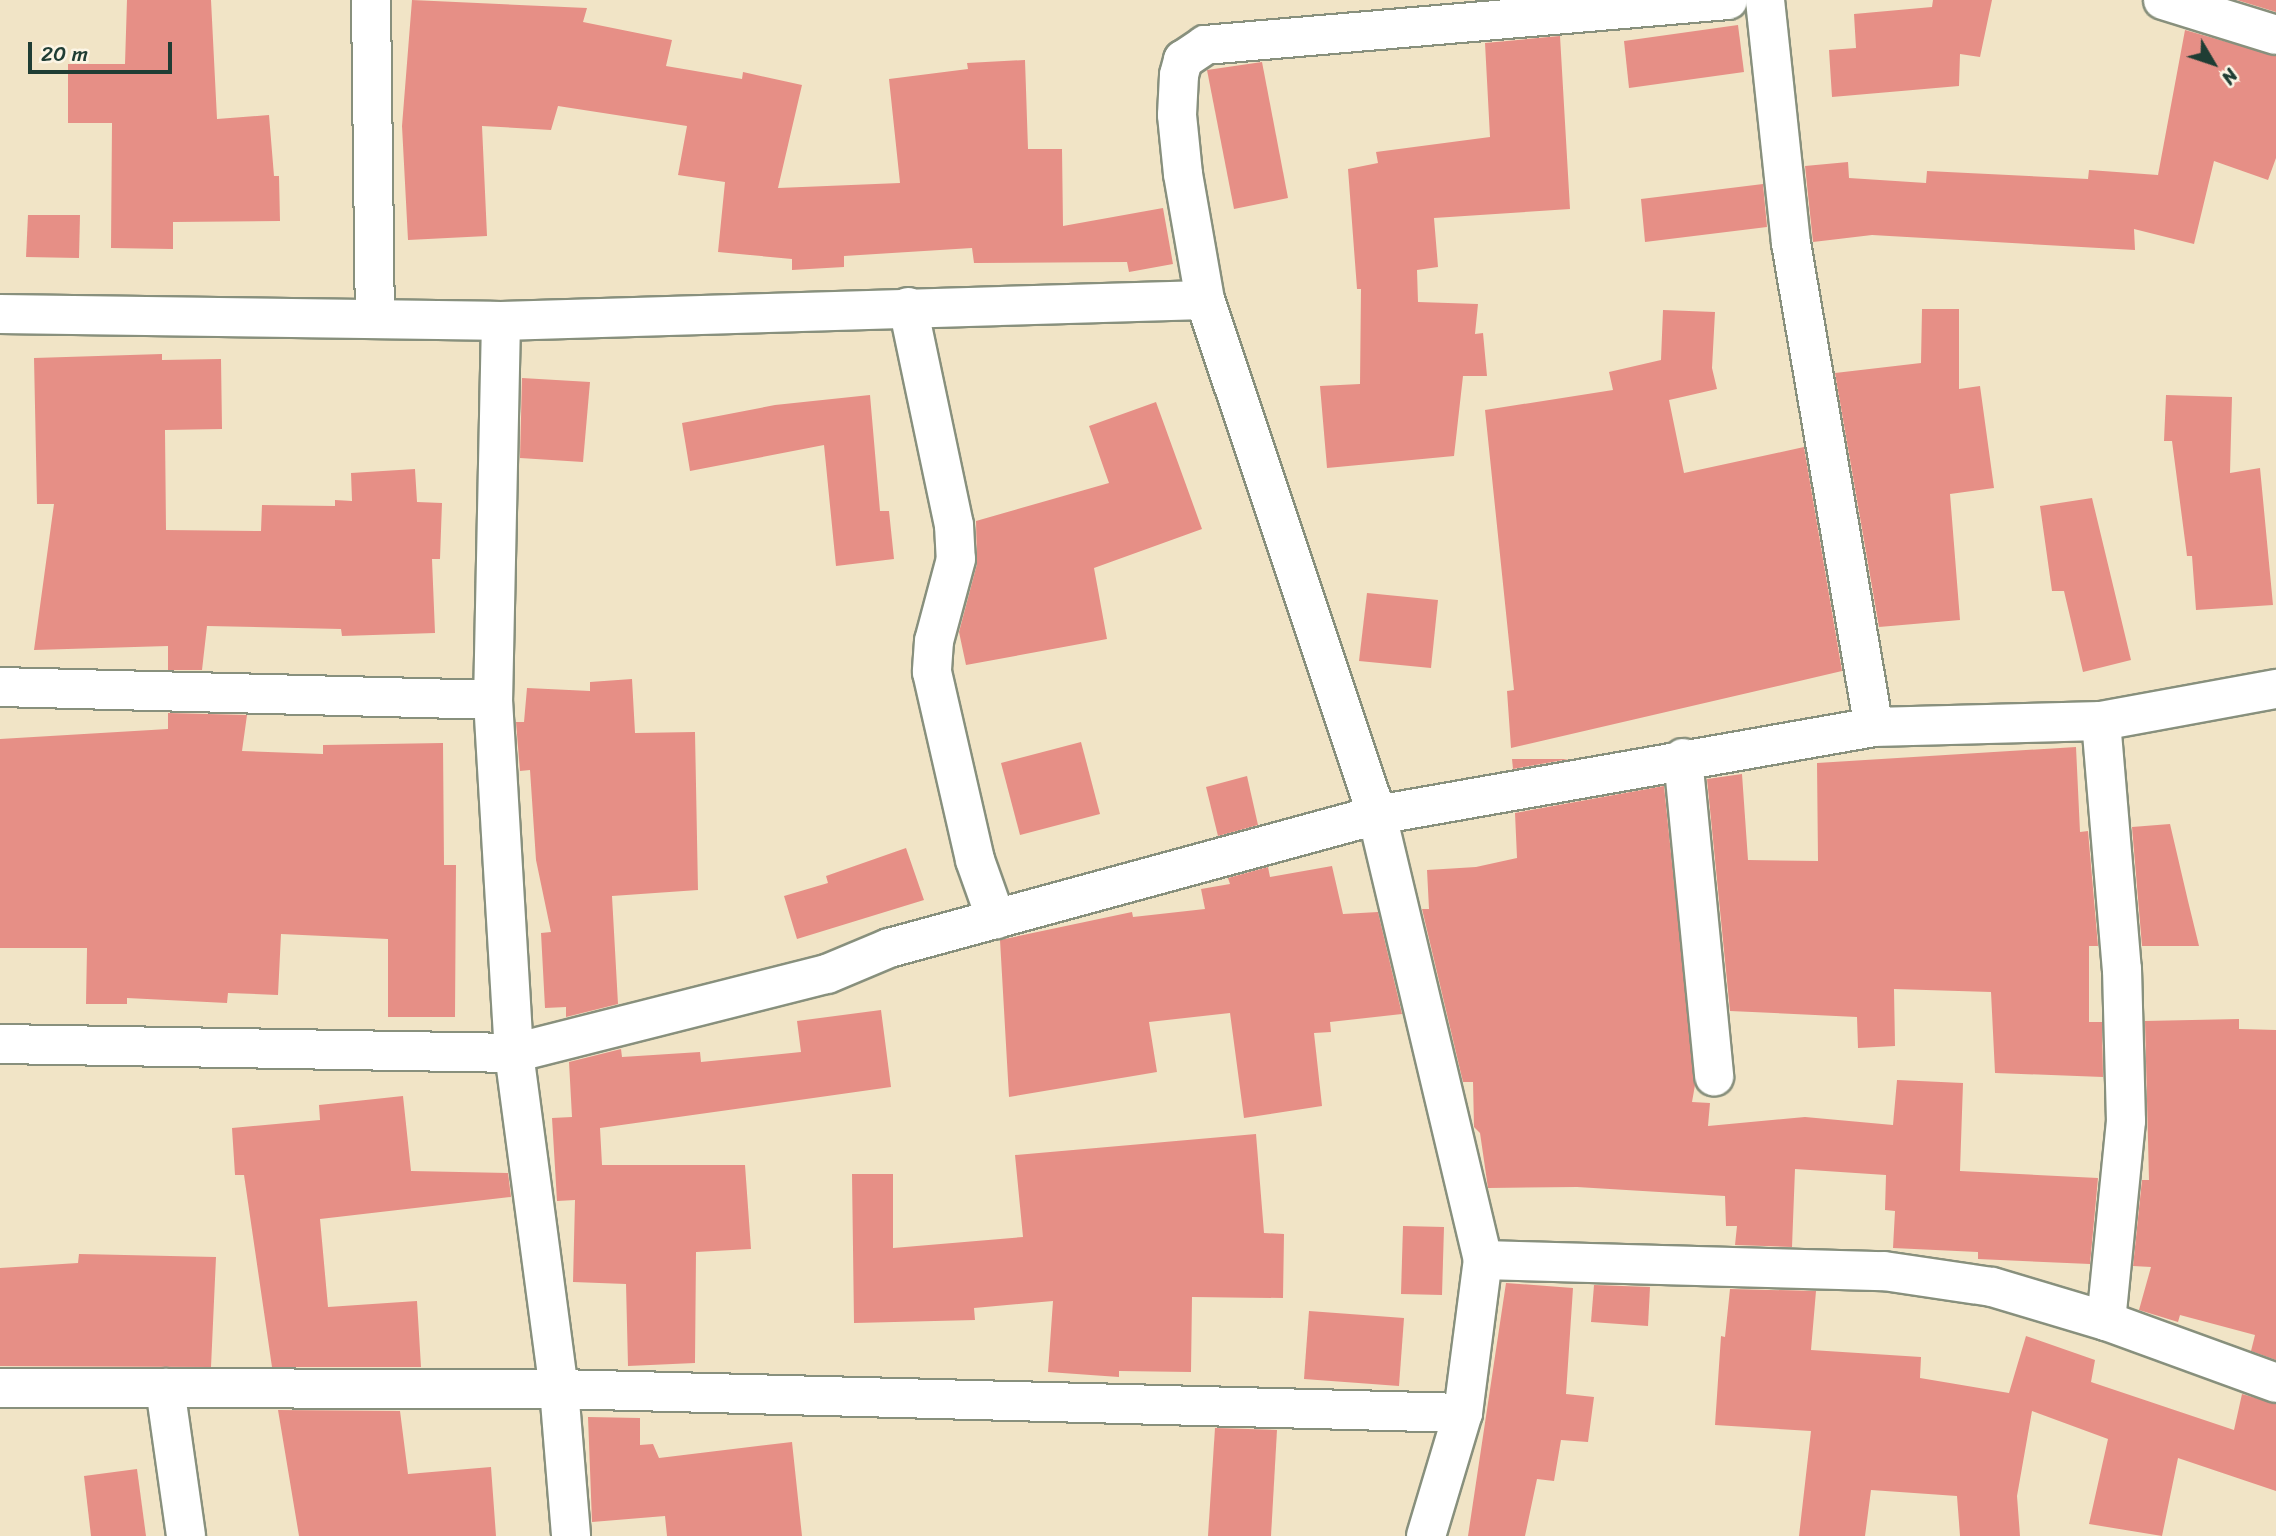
<!DOCTYPE html>
<html>
<head>
<meta charset="utf-8">
<style>
	body { margin:0 }
	#map { position:relative; width:2276px; height:1536px; overflow:hidden; background:#f1e4c6; font-family:Sriracha,sans-serif }
	div>[style] { position:absolute }
	[style*='--x'] { left:calc(var(--x)*1px); top:calc(var(--y)*1px); width:calc(var(--w)*1px); rotate:calc(var(--a)*1deg) }
	.building>* { inset:0; background:#e68f86 }
	.roads { filter:drop-shadow(2px 0 #88907d) drop-shadow(-2px 0 #88907d) drop-shadow(0 2px #88907d) drop-shadow(0 -2px #88907d) }
	.minor>* { height:38px; margin:-19px; padding:0 19px; transform-origin:19px; border-radius:19px; background:#fff }
	span { translate:-50% -50%; white-space:nowrap; text-align:center; line-height:1.15; -webkit-text-stroke:5px #fcf5e5; paint-order:stroke }
	.north { position:absolute; left:2178px; top:28px; width:70px; height:70px; -webkit-text-stroke:5px #fcf5e5; paint-order:stroke; rotate:129deg; font-size:19px; font-weight:700; line-height:28px; text-align:center; color:#1f3d34 }
	.north::after { content:''; display:block; margin:auto; width:24px; height:32px; background:#1f3d34; clip-path:polygon(50% 0,100% 100%,50% 72%,0 100%) }
	.scale { position:absolute; left:28px; top:42px; width:144px; height:32px; box-sizing:border-box; border:4px solid #1f3d34; border-top:0; padding-left:9px; font-size:21px; line-height:24px; white-space:nowrap; color:#1f3d34; -webkit-text-stroke:5px #fcf5e5; paint-order:stroke }
</style>
</head>
<body>
<div id="map">
	<div class="building">
		<div style="clip-path:polygon(127px 0,211px 0,217px 119px,269px 115px,274px 176px,279px 176px,280px 221px,173px 222px,173px 249px,111px 248px,112px 123px,68px 123px,68px 64px,125px 64px)"></div>
		<div style="clip-path:polygon(412px 0,587px 8px,583px 22px,672px 40px,666px 66px,742px 79px,743px 72px,802px 85px,778px 188px,900px 183px,889px 79px,968px 69px,967px 63px,1025px 60px,1028px 149px,1062px 149px,1063px 226px,1163px 208px,1173px 264px,1129px 272px,1127px 262px,974px 263px,972px 248px,844px 256px,844px 267px,792px 270px,792px 259px,718px 252px,725px 182px,678px 175px,687px 126px,558px 106px,551px 130px,482px 126px,487px 236px,408px 240px,402px 126px)"></div>
		<div style="clip-path:polygon(1933px 0,1992px 0,1980px 57px,1960px 54px,1959px 86px,1832px 97px,1829px 50px,1856px 48px,1854px 14px,1932px 7px)"></div>
		<div style="clip-path:polygon(2237px 0,2276px 0,2276px 12px)"></div>
		<div style="clip-path:polygon(1738px 25px,1744px 72px,1629px 88px,1624px 41px)"></div>
		<div style="clip-path:polygon(2185px 30px,2276px 56px,2276px 158px,2268px 180px,2214px 161px,2194px 244px,2134px 229px,2135px 250px,1872px 235px,1813px 242px,1805px 166px,1848px 162px,1849px 178px,1926px 183px,1927px 171px,2088px 179px,2089px 170px,2158px 175px)"></div>
		<div style="clip-path:polygon(1560px 36px,1570px 209px,1434px 218px,1438px 267px,1417px 270px,1418px 302px,1478px 304px,1475px 334px,1483px 333px,1487px 376px,1463px 376px,1454px 456px,1327px 468px,1320px 386px,1360px 384px,1361px 289px,1357px 289px,1348px 169px,1378px 163px,1376px 152px,1490px 137px,1485px 43px)"></div>
		<div style="clip-path:polygon(1262px 62px,1288px 198px,1234px 209px,1207px 70px)"></div>
		<div style="clip-path:polygon(1763px 184px,1767px 227px,1645px 242px,1641px 199px)"></div>
		<div style="clip-path:polygon(28px 215px,80px 215px,79px 258px,26px 257px)"></div>
		<div style="clip-path:polygon(1922px 309px,1959px 309px,1959px 389px,1980px 386px,1994px 488px,1950px 494px,1960px 620px,1879px 627px,1835px 373px,1921px 363px)"></div>
		<div style="clip-path:polygon(1663px 310px,1715px 312px,1712px 368px,1717px 389px,1669px 400px,1684px 473px,1804px 447px,1842px 671px,1511px 748px,1507px 691px,1514px 690px,1485px 410px,1613px 390px,1609px 372px,1661px 360px)"></div>
		<div style="clip-path:polygon(162px 354px,162px 360px,221px 359px,222px 429px,165px 430px,166px 530px,261px 531px,262px 505px,335px 506px,335px 500px,352px 501px,351px 473px,415px 469px,417px 502px,442px 503px,440px 559px,432px 559px,435px 633px,342px 636px,341px 629px,207px 626px,202px 670px,168px 670px,168px 646px,34px 650px,54px 504px,37px 504px,34px 358px)"></div>
		<div style="clip-path:polygon(522px 378px,590px 382px,583px 462px,520px 458px)"></div>
		<div style="clip-path:polygon(870px 395px,880px 511px,889px 511px,894px 559px,836px 566px,824px 445px,690px 471px,682px 423px,775px 405px)"></div>
		<div style="clip-path:polygon(2166px 395px,2232px 397px,2230px 473px,2260px 468px,2273px 605px,2196px 610px,2192px 556px,2187px 556px,2172px 441px,2164px 441px)"></div>
		<div style="clip-path:polygon(1156px 402px,1202px 529px,1094px 568px,1107px 639px,966px 665px,959px 632px,977px 564px,976px 521px,1109px 483px,1089px 426px)"></div>
		<div style="clip-path:polygon(2092px 498px,2131px 660px,2083px 672px,2064px 591px,2052px 591px,2040px 506px)"></div>
		<div style="clip-path:polygon(1367px 593px,1438px 600px,1431px 668px,1359px 661px)"></div>
		<div style="clip-path:polygon(632px 679px,635px 733px,695px 732px,698px 890px,612px 896px,618px 1004px,566px 1017px,566px 1007px,545px 1008px,541px 933px,551px 932px,536px 860px,530px 770px,520px 771px,516px 722px,524px 722px,527px 688px,590px 691px,590px 682px)"></div>
		<div style="clip-path:polygon(168px 713px,247px 715px,242px 751px,323px 754px,323px 745px,443px 743px,444px 865px,456px 865px,455px 1017px,388px 1017px,388px 939px,281px 934px,278px 995px,228px 993px,227px 1003px,127px 998px,127px 1004px,86px 1004px,87px 948px,0 948px,0 739px,168px 729px)"></div>
		<div style="clip-path:polygon(1081px 742px,1100px 814px,1020px 835px,1001px 763px)"></div>
		<div style="clip-path:polygon(2076px 747px,2080px 832px,2088px 831px,2098px 946px,2089px 946px,2089px 1022px,2102px 1022px,2103px 1077px,1995px 1073px,1991px 992px,1894px 989px,1895px 1046px,1858px 1048px,1857px 1017px,1730px 1011px,1707px 779px,1742px 774px,1748px 860px,1818px 861px,1817px 763px)"></div>
		<div style="clip-path:polygon(1512px 759px,1569px 759px,1513px 769px)"></div>
		<div style="clip-path:polygon(1247px 776px,1258px 825px,1218px 836px,1206px 787px)"></div>
		<div style="clip-path:polygon(1664px 786px,1695px 1085px,1692px 1102px,1710px 1103px,1708px 1126px,1805px 1117px,1893px 1125px,1897px 1080px,1963px 1083px,1960px 1171px,2098px 1178px,2090px 1264px,1978px 1259px,1978px 1252px,1893px 1248px,1895px 1211px,1885px 1210px,1886px 1175px,1795px 1169px,1792px 1247px,1735px 1245px,1737px 1226px,1726px 1226px,1725px 1196px,1577px 1187px,1488px 1188px,1480px 1133px,1474px 1127px,1473px 1082px,1463px 1082px,1422px 909px,1429px 909px,1427px 870px,1476px 867px,1517px 858px,1515px 813px)"></div>
		<div style="clip-path:polygon(2170px 824px,2188px 901px,2199px 946px,2142px 946px,2132px 827px)"></div>
		<div style="clip-path:polygon(906px 848px,924px 900px,797px 939px,784px 896px,828px 883px,826px 876px)"></div>
		<div style="clip-path:polygon(1332px 866px,1343px 914px,1378px 912px,1402px 1014px,1330px 1022px,1331px 1032px,1314px 1033px,1322px 1106px,1244px 1118px,1230px 1013px,1149px 1022px,1157px 1072px,1009px 1097px,1000px 940px,1132px 912px,1133px 917px,1205px 909px,1201px 889px,1230px 884px,1228px 878px,1268px 867px,1270px 877px)"></div>
		<div style="clip-path:polygon(881px 1010px,891px 1087px,600px 1128px,602px 1165px,745px 1165px,751px 1249px,696px 1252px,695px 1363px,628px 1366px,626px 1284px,573px 1282px,575px 1200px,557px 1201px,552px 1118px,572px 1117px,569px 1062px,621px 1049px,622px 1057px,700px 1052px,701px 1062px,801px 1052px,797px 1021px)"></div>
		<div style="clip-path:polygon(2239px 1019px,2239px 1029px,2276px 1030px,2276px 1360px,2251px 1351px,2255px 1335px,2180px 1315px,2178px 1322px,2139px 1310px,2151px 1267px,2133px 1266px,2142px 1180px,2149px 1180px,2145px 1021px)"></div>
		<div style="clip-path:polygon(403px 1096px,411px 1171px,508px 1173px,511px 1197px,320px 1219px,328px 1307px,417px 1301px,421px 1367px,272px 1367px,244px 1175px,235px 1175px,232px 1128px,320px 1120px,319px 1105px)"></div>
		<div style="clip-path:polygon(1256px 1134px,1264px 1233px,1284px 1234px,1283px 1298px,1192px 1297px,1191px 1372px,1119px 1371px,1119px 1377px,1048px 1372px,1053px 1301px,974px 1308px,975px 1320px,854px 1323px,852px 1174px,893px 1174px,893px 1248px,1023px 1237px,1015px 1155px)"></div>
		<div style="clip-path:polygon(1403px 1226px,1444px 1227px,1442px 1295px,1401px 1294px)"></div>
		<div style="clip-path:polygon(79px 1254px,216px 1257px,211px 1367px,0 1366px,0 1268px,78px 1263px)"></div>
		<div style="clip-path:polygon(1506px 1283px,1573px 1288px,1566px 1394px,1594px 1397px,1588px 1442px,1561px 1440px,1554px 1481px,1537px 1479px,1525px 1536px,1468px 1536px)"></div>
		<div style="clip-path:polygon(1594px 1285px,1650px 1287px,1648px 1326px,1591px 1322px)"></div>
		<div style="clip-path:polygon(1730px 1289px,1816px 1291px,1811px 1350px,1921px 1357px,1920px 1378px,2009px 1393px,2026px 1336px,2095px 1360px,2091px 1382px,2234px 1430px,2242px 1394px,2276px 1404px,2276px 1491px,2178px 1458px,2162px 1536px,2089px 1524px,2108px 1439px,2032px 1411px,2017px 1496px,2020px 1536px,1960px 1536px,1957px 1496px,1871px 1490px,1865px 1536px,1799px 1536px,1811px 1431px,1715px 1425px,1721px 1336px,1725px 1337px)"></div>
		<div style="clip-path:polygon(1309px 1311px,1404px 1318px,1399px 1386px,1304px 1379px)"></div>
		<div style="clip-path:polygon(278px 1410px,400px 1411px,408px 1474px,491px 1467px,496px 1536px,299px 1536px)"></div>
		<div style="clip-path:polygon(588px 1417px,640px 1418px,640px 1445px,653px 1444px,659px 1458px,792px 1442px,802px 1536px,667px 1536px,665px 1516px,592px 1522px)"></div>
		<div style="clip-path:polygon(1215px 1428px,1277px 1430px,1271px 1536px,1208px 1536px)"></div>
		<div style="clip-path:polygon(137px 1469px,146px 1536px,91px 1536px,84px 1476px)"></div>
	</div>
	<div class="roads">
		<div class="minor">
			<div style="--x:371;--y:0;--w:319;--a:89.3"></div>
			<div style="--x:1765;--y:0;--w:244;--a:83.9"></div>
			<div style="--x:1791;--y:243;--w:491;--a:80.3"></div>
			<div style="--x:2163;--y:0;--w:118;--a:17.2"></div>
			<div style="--x:908;--y:307;--w:223;--a:78.1"></div>
			<div style="--x:954;--y:525;--w:34;--a:87"></div>
			<div style="--x:956;--y:559;--w:85;--a:105"></div>
			<div style="--x:934;--y:641;--w:31;--a:94"></div>
			<div style="--x:932;--y:672;--w:193;--a:77.1"></div>
			<div style="--x:975;--y:860;--w:63;--a:70.4"></div>
			<div style="--x:0;--y:314;--w:501;--a:0.8"></div>
			<div style="--x:501;--y:321;--w:704;--a:-1.71"></div>
			<div style="--x:501;--y:321;--w:379;--a:91.2"></div>
			<div style="--x:493;--y:700;--w:354;--a:86.6"></div>
			<div style="--x:514;--y:1053;--w:339;--a:82.4"></div>
			<div style="--x:559;--y:1389;--w:147;--a:85.3"></div>
			<div style="--x:0;--y:687;--w:493;--a:1.5"></div>
			<div style="--x:2101;--y:721;--w:249;--a:85.2"></div>
			<div style="--x:2122;--y:969;--w:152;--a:88.5"></div>
			<div style="--x:2126;--y:1121;--w:201;--a:95.7"></div>
			<div style="--x:1683;--y:758;--w:320;--a:84.4"></div>
			<div style="--x:0;--y:1044;--w:514;--a:1"></div>
			<div style="--x:514;--y:1053;--w:323;--a:-14.2"></div>
			<div style="--x:827;--y:974;--w:67;--a:-22.8"></div>
			<div style="--x:889;--y:948;--w:506;--a:-15.25"></div>
			<div style="--x:1377;--y:815;--w:505;--a:-10.04"></div>
			<div style="--x:1874;--y:727;--w:227;--a:-1.5"></div>
			<div style="--x:2101;--y:721;--w:178;--a:-10.4"></div>
			<div style="--x:1483;--y:1260;--w:401;--a:1.6"></div>
			<div style="--x:1884;--y:1271;--w:109;--a:8.4"></div>
			<div style="--x:1992;--y:1287;--w:119;--a:16.6"></div>
			<div style="--x:2106;--y:1321;--w:181;--a:20"></div>
			<div style="--x:0;--y:1388;--w:559;--a:0.1"></div>
			<div style="--x:559;--y:1389;--w:904;--a:1.52"></div>
			<div style="--x:165;--y:1388;--w:149;--a:81.9"></div>
			<div style="--x:1426;--y:1536;--w:128;--a:-73.3"></div>
			<div style="--x:1463;--y:1413;--w:154;--a:-82.6"></div>
			<div style="--x:1483;--y:1260;--w:457;--a:-103.4"></div>
			<div style="--x:1377;--y:815;--w:543;--a:-108.47"></div>
			<div style="--x:1205;--y:300;--w:128;--a:-99.9"></div>
			<div style="--x:1183;--y:174;--w:59;--a:-95.8"></div>
			<div style="--x:1177;--y:115;--w:40;--a:-87.1"></div>
			<div style="--x:1179;--y:75;--w:16;--a:-75"></div>
			<div style="--x:1183;--y:60;--w:27;--a:-34"></div>
			<div style="--x:1205;--y:45;--w:525;--a:-4.92"></div>
		</div>
	</div>
	<div class="north">N</div>
	<div class="scale">20 m</div>
</div>
</body>
</html>
